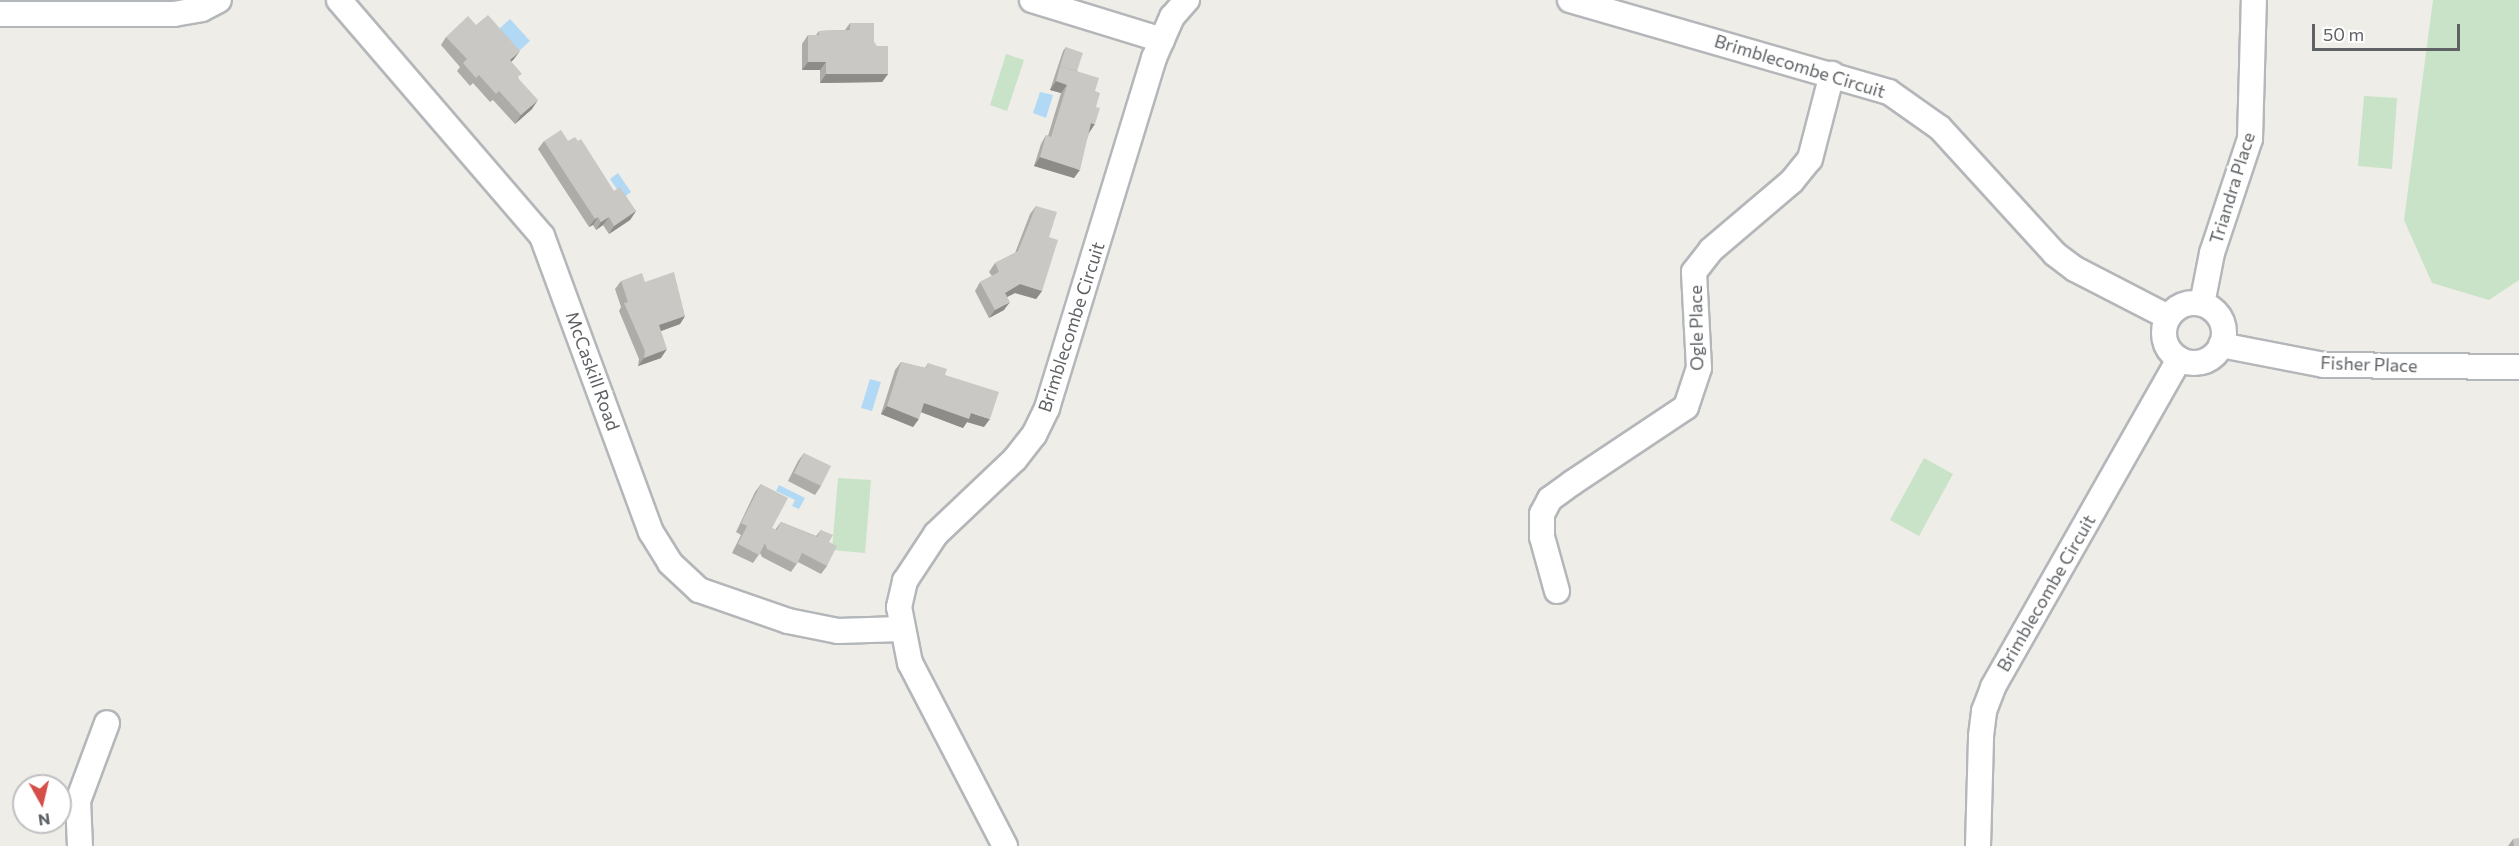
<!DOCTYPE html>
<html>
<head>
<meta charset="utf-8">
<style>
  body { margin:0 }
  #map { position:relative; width:2519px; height:846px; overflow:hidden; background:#efede7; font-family:Commissioner,sans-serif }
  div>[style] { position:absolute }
  .green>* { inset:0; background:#c8e3c7 }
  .water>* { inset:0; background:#b1d9f5 }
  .roads { filter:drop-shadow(2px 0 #b4b7ba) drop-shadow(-2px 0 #b4b7ba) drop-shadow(0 2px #b4b7ba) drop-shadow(0 -2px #b4b7ba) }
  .minor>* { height:24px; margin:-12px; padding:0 12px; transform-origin:12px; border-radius:12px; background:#fff }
  .minor>.ring { margin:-12px; padding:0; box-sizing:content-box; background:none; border:24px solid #fff; border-radius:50% }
  .wall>* { inset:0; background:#aeaca9 }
  .shaded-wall>* { inset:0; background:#8d8c89 }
  .building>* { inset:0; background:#cac8c4 }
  span { translate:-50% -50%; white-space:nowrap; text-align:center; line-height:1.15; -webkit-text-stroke:5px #fff; paint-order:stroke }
  .street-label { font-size:18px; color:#5f6265 }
  .north { position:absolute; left:12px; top:774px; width:60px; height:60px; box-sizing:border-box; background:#fff; border:2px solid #bfc0c1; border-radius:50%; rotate:172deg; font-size:16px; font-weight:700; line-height:24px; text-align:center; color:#5f6265 }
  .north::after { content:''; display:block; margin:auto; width:21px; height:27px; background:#d44f48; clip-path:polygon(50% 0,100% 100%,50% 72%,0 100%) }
  .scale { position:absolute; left:2312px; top:24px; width:148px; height:27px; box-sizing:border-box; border:3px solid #5f6265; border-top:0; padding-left:8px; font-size:18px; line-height:21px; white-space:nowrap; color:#5f6265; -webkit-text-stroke:4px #fff; paint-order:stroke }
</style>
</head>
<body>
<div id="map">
  <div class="green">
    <i style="clip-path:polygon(2433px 0,2519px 0,2519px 280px,2489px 300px,2432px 283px,2404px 220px)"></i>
    <i style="clip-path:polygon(1006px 54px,1024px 60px,1007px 111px,990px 105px)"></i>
    <i style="clip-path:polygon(2364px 96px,2397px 98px,2392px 169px,2358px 166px)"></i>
    <i style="clip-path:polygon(1924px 458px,1953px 474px,1919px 536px,1890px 520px)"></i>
    <i style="clip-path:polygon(838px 478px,871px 480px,865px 553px,832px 550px)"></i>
  </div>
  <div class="water">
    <i style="clip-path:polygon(510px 19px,530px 41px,519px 51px,499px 29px)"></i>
    <i style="clip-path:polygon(1040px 92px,1053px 95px,1046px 118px,1033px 113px)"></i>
    <i style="clip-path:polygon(618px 173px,631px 192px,623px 198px,610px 179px)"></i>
    <i style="clip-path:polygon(870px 379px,881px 382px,872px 411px,861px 408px)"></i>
    <i style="clip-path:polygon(779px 485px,805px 498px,799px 509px,792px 506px,795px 500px,776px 491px)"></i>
  </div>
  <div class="roads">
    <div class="minor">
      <i style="left:339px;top:0;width:311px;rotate:49.3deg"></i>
      <i style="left:542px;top:236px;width:315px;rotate:69.8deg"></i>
      <i style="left:651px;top:532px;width:36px;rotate:58deg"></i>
      <i style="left:670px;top:563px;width:40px;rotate:43deg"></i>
      <i style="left:699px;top:590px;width:94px;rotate:19.2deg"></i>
      <i style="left:788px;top:621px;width:51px;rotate:11.3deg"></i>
      <i style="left:838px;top:631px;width:63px;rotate:-1.8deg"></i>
      <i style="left:1032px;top:0;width:136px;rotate:17.1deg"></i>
      <i style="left:1570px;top:0;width:332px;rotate:16.1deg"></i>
      <i style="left:1889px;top:92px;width:62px;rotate:35.2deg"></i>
      <i style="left:1940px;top:128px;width:171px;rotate:47.6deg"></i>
      <i style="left:2055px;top:254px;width:25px;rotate:37deg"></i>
      <i style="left:2075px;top:269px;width:105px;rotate:27.3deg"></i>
      <i style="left:0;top:14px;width:174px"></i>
      <i style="left:174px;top:14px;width:28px;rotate:-10deg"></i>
      <i style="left:202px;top:9px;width:19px;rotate:-28deg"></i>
      <i class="ring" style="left:2164px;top:303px;width:36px;height:36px"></i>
      <i style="left:2202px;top:304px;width:52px;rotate:-78.9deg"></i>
      <i style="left:2212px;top:253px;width:120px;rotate:-71.6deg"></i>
      <i style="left:2250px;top:139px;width:139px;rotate:-88.4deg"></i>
      <i style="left:2221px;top:345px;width:105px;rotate:11deg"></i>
      <i style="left:2324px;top:365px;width:195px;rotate:0.6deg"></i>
      <i style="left:1557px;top:591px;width:56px;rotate:-105.5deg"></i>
      <i style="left:1542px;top:537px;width:23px;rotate:-90deg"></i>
      <i style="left:1542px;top:514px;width:17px;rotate:-62deg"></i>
      <i style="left:1550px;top:499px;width:27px;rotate:-36deg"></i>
      <i style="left:1572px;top:483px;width:137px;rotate:-33.7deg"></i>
      <i style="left:1686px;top:407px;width:41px;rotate:-71.6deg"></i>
      <i style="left:1699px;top:368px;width:96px;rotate:-93deg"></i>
      <i style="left:1694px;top:272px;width:28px;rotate:-52deg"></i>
      <i style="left:1711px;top:250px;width:106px;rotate:-40.4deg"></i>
      <i style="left:1792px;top:181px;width:28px;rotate:-51deg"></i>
      <i style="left:1810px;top:159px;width:88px;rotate:-75.5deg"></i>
      <i style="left:80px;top:846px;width:45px;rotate:-92.5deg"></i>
      <i style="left:78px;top:801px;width:83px;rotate:-69.6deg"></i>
      <i style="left:1005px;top:846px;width:206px;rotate:-117.4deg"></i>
      <i style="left:910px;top:663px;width:57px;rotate:-101.1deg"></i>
      <i style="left:899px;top:607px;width:27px;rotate:-77deg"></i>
      <i style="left:905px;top:581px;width:56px;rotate:-56.6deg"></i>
      <i style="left:936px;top:534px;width:109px;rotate:-43.5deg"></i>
      <i style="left:1015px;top:459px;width:31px;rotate:-52deg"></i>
      <i style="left:1034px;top:435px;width:30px;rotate:-64deg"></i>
      <i style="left:1047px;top:408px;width:366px;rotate:-73deg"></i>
      <i style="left:1154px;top:58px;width:45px;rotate:-66.3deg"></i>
      <i style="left:1172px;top:17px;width:23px;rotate:-49deg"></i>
      <i style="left:1978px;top:846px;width:110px;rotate:-88.4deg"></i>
      <i style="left:1981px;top:736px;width:25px;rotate:-83deg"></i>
      <i style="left:1984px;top:711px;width:26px;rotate:-69deg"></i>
      <i style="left:1993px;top:687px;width:377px;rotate:-60.4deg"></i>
    </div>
  </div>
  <div class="wall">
    <i style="clip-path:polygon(850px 23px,874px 42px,888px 74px,882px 82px,820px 83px,820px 70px,802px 70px,802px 44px,808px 35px,816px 35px,819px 31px,845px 30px)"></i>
    <i style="clip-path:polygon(476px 25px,514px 59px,511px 62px,532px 109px,515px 124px,493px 100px,490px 102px,473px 83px,470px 86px,457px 71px,460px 67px,441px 45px,446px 37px)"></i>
    <i style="clip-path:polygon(1066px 47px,1077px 71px,1095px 91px,1089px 133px,1074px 178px,1034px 166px,1041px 144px,1046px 135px,1048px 136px,1061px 93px,1050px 90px,1063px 51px)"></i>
    <i style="clip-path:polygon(544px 141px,568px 141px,614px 191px,636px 211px,630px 220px,609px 234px,603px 225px,596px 230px,593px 225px,589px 227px,538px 149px)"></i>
    <i style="clip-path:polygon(1036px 206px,1049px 237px,1042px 291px,1036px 299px,1015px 293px,1007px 297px,1004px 310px,989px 318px,975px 291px,980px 282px,992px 276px,989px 272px,995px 263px,1015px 253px,1030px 214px)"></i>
    <i style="clip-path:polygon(621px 281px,645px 282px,685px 316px,680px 324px,661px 331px,661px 358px,638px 366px,639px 359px,619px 311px,621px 307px,615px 289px)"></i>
    <i style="clip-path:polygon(901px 362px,925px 368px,928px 363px,945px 375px,984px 427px,967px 422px,963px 428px,921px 412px,913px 427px,881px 414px,895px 370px)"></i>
    <i style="clip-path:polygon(804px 453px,821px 486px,815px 495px,788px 481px,798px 461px)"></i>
    <i style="clip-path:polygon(761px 484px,772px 528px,775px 530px,781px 522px,816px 536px,821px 530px,829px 542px,827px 566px,821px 574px,798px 562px,791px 572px,762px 557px,760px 553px,753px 563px,732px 553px,741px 535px,736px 532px,755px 492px)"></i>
    <i style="clip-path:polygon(2513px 839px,2519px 846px,2508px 846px)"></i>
  </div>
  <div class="shaded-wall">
    <i style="clip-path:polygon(520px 51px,514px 59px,504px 68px,510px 60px)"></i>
    <i style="clip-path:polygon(808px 62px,826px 62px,820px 70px,802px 70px)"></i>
    <i style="clip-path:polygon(826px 74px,888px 74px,882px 82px,820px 83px)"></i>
    <i style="clip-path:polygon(1056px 81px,1067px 85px,1061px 93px,1050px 90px)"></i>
    <i style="clip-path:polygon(538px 100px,532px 109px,515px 124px,521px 115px)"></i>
    <i style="clip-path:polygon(1091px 123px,1095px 124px,1089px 133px,1085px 131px)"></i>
    <i style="clip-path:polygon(1040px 157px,1080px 170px,1074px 178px,1034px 166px)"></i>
    <i style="clip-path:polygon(636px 211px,630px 220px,609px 234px,614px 226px)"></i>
    <i style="clip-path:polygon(598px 217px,593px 225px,589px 227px,595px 219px)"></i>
    <i style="clip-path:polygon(609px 217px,603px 225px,596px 230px,601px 222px)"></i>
    <i style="clip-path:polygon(1020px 284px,1042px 291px,1036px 299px,1015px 293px,999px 301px,1005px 293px)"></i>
    <i style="clip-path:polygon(1010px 302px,1004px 310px,989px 318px,995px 310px)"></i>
    <i style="clip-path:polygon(685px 316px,680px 324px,653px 334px,659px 325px)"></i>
    <i style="clip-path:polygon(667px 349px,661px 358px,638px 366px,644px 358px)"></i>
    <i style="clip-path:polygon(924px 403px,971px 413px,990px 419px,984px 427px,967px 422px,963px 428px,918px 411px)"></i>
    <i style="clip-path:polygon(887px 406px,919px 419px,913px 427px,881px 414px)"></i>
  </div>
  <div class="building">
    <i style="clip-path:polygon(488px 15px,520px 51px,510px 60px,522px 74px,517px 77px,538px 100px,521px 115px,499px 91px,496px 94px,479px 75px,476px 78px,463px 63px,467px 59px,446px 37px,468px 16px,476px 25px)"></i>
    <i style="clip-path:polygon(850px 23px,874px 23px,874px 42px,877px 46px,888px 46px,888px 74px,826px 74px,826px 62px,808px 62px,808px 35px,819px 35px,819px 31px,850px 30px)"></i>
    <i style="clip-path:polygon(1066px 47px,1083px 53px,1077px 71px,1060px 66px)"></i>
    <i style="clip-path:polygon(1060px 66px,1099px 78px,1095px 91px,1100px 93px,1096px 107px,1100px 108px,1095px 124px,1091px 123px,1080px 170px,1040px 157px,1046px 135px,1051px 137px,1067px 85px,1056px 81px)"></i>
    <i style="clip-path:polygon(561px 130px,568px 141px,575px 137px,578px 141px,581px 139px,614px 191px,620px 187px,636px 211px,614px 226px,609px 217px,601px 222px,598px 217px,595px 219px,544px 141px)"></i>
    <i style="clip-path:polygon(1036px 206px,1057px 212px,1049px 237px,1058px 240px,1042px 291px,1020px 284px,1005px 293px,1010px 302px,995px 310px,980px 282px,999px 272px,995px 263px,1018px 251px)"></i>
    <i style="clip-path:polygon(674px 272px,685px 316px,659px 325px,667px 349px,644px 358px,645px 351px,624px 303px,628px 302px,621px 281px,642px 273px,645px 282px)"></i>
    <i style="clip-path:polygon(901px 362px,926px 368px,928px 363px,947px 369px,945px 375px,999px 392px,990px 419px,971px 413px,969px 419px,924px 403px,919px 419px,887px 406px)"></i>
    <i style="clip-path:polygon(804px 453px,831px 466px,821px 486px,794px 473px)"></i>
    <i style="clip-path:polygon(761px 484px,788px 498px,772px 528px,777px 530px,781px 522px,817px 537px,821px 530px,833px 535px,829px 542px,837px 546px,827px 566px,802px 553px,797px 564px,767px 549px,765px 543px,759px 555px,738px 544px,747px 526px,741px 523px)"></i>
    <i style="clip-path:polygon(2519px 838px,2519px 846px,2514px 846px,2513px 839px)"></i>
  </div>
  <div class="street-label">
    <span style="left:1800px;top:66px;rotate:17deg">Brimblecombe Circuit</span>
    <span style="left:2232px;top:188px;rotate:-73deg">Triandra Place</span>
    <span style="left:1071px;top:327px;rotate:-72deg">Brimblecombe Circuit</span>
    <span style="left:1696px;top:328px;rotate:-91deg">Ogle Place</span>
    <span style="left:2369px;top:364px;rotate:2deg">Fisher Place</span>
    <span style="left:593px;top:371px;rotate:70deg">McCaskill Road</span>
    <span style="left:2046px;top:593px;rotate:-60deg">Brimblecombe Circuit</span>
  </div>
  <div class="north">N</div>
  <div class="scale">50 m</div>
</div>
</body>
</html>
